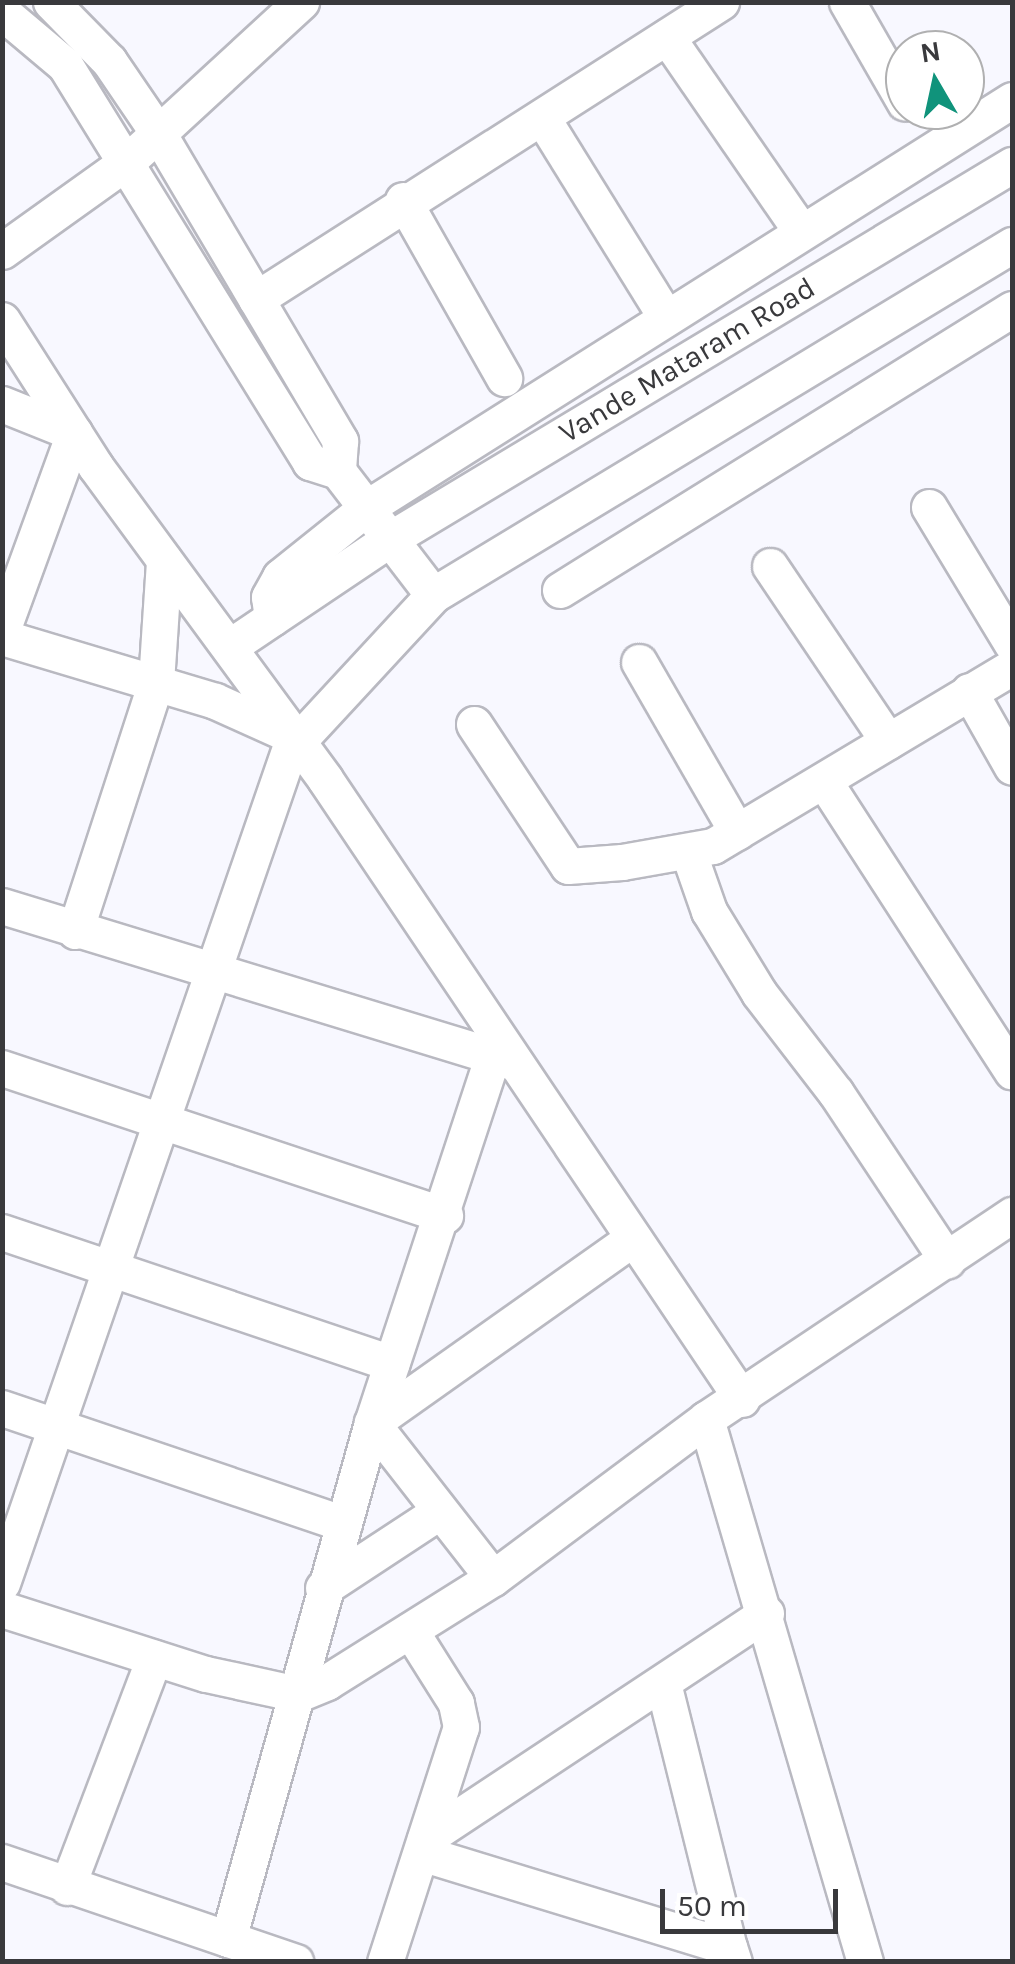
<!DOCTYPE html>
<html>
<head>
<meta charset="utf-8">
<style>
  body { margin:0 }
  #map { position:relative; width:1015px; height:1964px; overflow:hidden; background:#f8f8ff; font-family:Karla,sans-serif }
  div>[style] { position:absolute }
  .roads { filter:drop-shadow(2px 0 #b9b9c1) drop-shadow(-2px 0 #b9b9c1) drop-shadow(0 2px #b9b9c1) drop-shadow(0 -2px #b9b9c1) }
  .minor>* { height:35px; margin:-17.5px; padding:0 17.5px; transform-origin:17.5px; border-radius:17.5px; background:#fff }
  span { translate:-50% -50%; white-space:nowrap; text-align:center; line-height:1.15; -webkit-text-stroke:10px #fff; paint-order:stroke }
  .street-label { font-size:30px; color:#39393c }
  .frame { position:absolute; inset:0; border:5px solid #39393c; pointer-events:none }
  .north { position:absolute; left:885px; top:30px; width:100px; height:100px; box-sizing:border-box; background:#fff; border:2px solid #b0b0b1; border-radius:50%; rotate:351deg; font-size:28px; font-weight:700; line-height:40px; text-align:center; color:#39393c }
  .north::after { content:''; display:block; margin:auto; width:35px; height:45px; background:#10937b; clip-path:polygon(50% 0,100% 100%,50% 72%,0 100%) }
  .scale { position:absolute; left:660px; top:1889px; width:178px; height:45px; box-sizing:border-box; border:5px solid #39393c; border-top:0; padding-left:12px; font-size:30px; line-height:35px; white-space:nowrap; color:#39393c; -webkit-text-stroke:8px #fff; paint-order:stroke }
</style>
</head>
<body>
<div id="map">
  <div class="roads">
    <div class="minor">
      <i style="left:51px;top:2px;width:83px;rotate:45.5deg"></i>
      <i style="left:109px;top:61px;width:87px;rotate:55.8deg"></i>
      <i style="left:158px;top:133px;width:358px;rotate:59.4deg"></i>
      <i style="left:340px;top:441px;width:30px;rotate:94deg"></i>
      <i style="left:847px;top:2px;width:116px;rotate:60.1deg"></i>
      <i style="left:2px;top:12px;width:82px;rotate:40.1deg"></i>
      <i style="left:65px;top:65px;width:467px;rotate:58.3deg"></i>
      <i style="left:310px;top:462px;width:29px;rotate:18deg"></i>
      <i style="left:338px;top:471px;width:156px;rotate:52.5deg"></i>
      <i style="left:667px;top:37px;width:234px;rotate:55.4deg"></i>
      <i style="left:543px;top:119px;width:232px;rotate:58.2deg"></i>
      <i style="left:403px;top:200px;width:205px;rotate:60.4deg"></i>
      <i style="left:2px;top:251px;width:156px;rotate:-35.6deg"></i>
      <i style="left:129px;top:160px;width:234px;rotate:-42.6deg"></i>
      <i style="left:256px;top:299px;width:552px;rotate:-32.57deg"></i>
      <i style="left:2px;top:320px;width:174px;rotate:57.4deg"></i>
      <i style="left:96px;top:467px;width:387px;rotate:53.7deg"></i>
      <i style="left:325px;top:779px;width:747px;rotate:56.08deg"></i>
      <i style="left:2px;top:404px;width:78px;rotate:21.9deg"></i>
      <i style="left:74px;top:433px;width:211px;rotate:110deg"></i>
      <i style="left:929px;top:507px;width:160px;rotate:58.8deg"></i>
      <i style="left:770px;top:566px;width:211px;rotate:56deg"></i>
      <i style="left:560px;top:590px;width:532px;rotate:-31.87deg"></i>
      <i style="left:272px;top:618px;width:21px;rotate:-98deg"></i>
      <i style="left:269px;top:597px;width:23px;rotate:-61deg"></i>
      <i style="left:280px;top:577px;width:110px;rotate:-38.7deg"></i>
      <i style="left:366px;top:508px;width:764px;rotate:-32.28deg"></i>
      <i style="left:2px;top:637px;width:222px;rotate:16.7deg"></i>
      <i style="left:215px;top:701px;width:85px;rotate:24.2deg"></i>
      <i style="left:229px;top:647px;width:194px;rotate:-33.9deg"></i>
      <i style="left:390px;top:539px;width:726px;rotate:-31.02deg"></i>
      <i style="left:639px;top:662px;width:196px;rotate:60deg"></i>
      <i style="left:969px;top:691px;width:87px;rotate:60.5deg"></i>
      <i style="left:474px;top:724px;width:170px;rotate:56.5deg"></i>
      <i style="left:568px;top:866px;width:54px;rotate:-4.2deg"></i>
      <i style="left:622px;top:862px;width:92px;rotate:-10deg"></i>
      <i style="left:713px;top:846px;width:348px;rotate:-30.9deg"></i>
      <i style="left:298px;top:741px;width:199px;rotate:-47.2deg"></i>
      <i style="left:433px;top:595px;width:677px;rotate:-31.15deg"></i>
      <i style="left:824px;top:781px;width:346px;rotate:57.1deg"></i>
      <i style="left:688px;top:851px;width:64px;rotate:70.7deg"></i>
      <i style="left:709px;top:911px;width:96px;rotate:58.6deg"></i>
      <i style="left:759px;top:993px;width:126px;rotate:52.4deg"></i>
      <i style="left:836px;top:1093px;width:201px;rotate:56.4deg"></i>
      <i style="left:2px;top:906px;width:534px;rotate:16.98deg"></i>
      <i style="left:75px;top:931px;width:262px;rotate:-72deg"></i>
      <i style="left:156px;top:682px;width:122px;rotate:-86.2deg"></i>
      <i style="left:2px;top:1068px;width:467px;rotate:18.4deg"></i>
      <i style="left:2px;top:1232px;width:411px;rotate:18.6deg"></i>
      <i style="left:2px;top:1408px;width:361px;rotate:18.7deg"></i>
      <i style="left:706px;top:1419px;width:566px;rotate:73.68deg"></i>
      <i style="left:493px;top:1578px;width:197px;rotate:-128deg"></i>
      <i style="left:372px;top:1423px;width:320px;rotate:-35.3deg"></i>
      <i style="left:2px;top:1583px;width:896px;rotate:-70.98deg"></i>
      <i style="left:323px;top:1588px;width:140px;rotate:-33.3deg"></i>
      <i style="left:2px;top:1609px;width:214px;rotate:17.7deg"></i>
      <i style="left:206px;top:1674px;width:94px;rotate:12.3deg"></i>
      <i style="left:298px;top:1694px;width:31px;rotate:-22deg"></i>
      <i style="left:327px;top:1682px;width:196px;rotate:-32.1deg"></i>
      <i style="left:493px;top:1578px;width:266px;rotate:-36.7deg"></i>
      <i style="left:706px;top:1419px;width:368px;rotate:-33.7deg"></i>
      <i style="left:663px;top:1683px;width:272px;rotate:76deg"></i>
      <i style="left:425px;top:1839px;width:409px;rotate:-33.5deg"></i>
      <i style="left:421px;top:1853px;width:322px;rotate:17deg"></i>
      <i style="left:729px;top:1947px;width:16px;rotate:72deg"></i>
      <i style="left:2px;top:1862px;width:310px;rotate:18.8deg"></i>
      <i style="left:67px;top:1887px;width:245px;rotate:-69.2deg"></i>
      <i style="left:228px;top:1939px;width:536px;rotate:-74.41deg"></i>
      <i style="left:372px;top:1423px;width:386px;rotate:-71.8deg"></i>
      <i style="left:385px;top:1962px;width:247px;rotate:-72.1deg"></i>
      <i style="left:461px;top:1727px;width:25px;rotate:-102deg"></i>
      <i style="left:456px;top:1703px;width:86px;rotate:-122.2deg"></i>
    </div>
  </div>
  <div class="street-label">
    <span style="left:687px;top:360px;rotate:-31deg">Vande Mataram Road</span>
  </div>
  <div class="frame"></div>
  <div class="north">N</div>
  <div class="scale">50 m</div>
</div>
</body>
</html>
